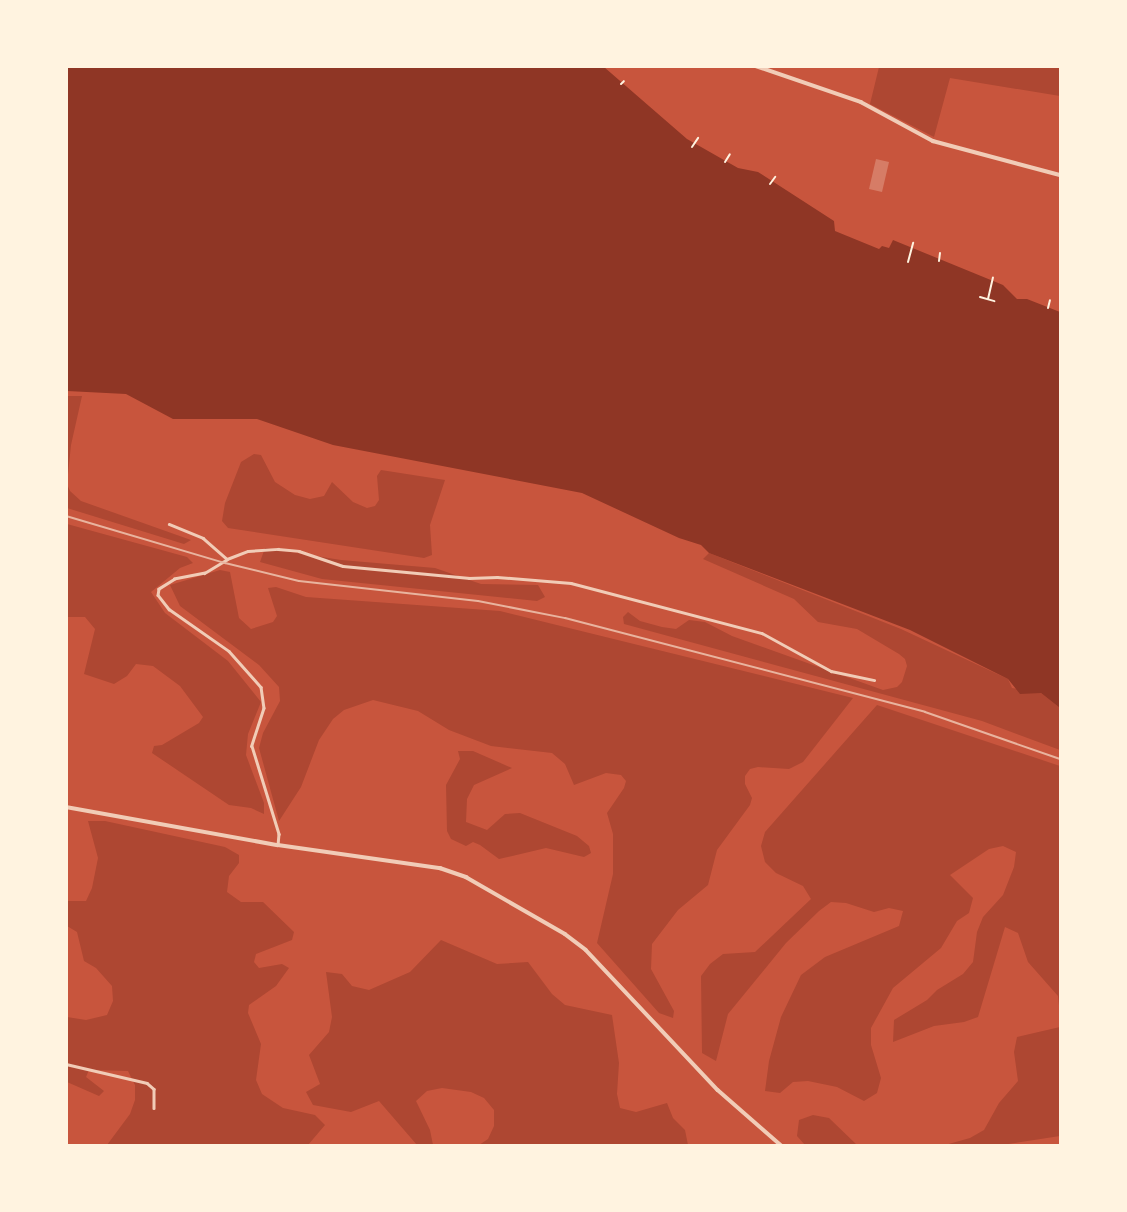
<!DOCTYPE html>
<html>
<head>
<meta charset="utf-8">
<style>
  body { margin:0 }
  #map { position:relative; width:1127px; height:1212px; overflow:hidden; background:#c8553d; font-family:Barlow,sans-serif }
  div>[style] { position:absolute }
  .green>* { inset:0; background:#ae4732 }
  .water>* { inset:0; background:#8f3625 }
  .building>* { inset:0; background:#d67c66 }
  .path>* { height:2px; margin:-1px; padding:0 1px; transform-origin:1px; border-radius:1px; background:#fff3e0 }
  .minor>* { height:2.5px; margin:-1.25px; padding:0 1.25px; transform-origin:1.25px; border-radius:1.25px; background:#f1ccb7 }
  .tertiary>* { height:3.5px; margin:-1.75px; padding:0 1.75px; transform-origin:1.75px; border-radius:1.75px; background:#f1ccb7 }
  .rail>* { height:2px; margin:-1px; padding:0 1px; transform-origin:1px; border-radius:1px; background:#e9b49f }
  span { translate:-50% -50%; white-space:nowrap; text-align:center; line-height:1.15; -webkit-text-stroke:7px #fff3e0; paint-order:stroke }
  .frame { position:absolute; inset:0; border:68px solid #fff3e0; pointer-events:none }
</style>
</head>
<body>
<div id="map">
  <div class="green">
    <i style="clip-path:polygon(879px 67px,1060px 67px,1060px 96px,950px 78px,934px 137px,870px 104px)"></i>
    <i style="clip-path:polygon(67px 396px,82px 396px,71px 445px,67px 484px,70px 491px,81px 501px,191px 540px,184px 544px,67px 508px)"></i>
    <i style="clip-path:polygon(254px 454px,261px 455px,275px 482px,295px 495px,310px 499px,324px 496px,332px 482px,353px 502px,367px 508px,375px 506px,379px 500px,377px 476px,381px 470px,445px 480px,430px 525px,432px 555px,424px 558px,228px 528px,222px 521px,225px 503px,241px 462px)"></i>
    <i style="clip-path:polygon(67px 524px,187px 557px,193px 563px,180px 568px,151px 592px,165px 613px,228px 661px,261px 702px,248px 734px,246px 755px,264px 803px,264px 814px,251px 808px,229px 805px,152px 753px,154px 746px,162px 745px,199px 723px,203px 717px,180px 686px,153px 666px,136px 664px,127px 676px,114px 684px,84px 674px,95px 629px,85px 617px,67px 617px)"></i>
    <i style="clip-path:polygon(265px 548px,341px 560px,435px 568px,481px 584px,538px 585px,545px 597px,537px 601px,322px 579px,260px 562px)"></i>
    <i style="clip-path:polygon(709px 553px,901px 629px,1008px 679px,1012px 688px,1041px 693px,1060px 708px,1060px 750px,982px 721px,624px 624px,623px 617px,628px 612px,640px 621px,662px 627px,676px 629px,689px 620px,705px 622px,732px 636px,883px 690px,897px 687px,902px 682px,907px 666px,905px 659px,899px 654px,857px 629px,818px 622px,794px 599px,703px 559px)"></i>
    <i style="clip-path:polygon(220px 570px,230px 572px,239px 618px,251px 629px,273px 622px,277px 616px,268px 588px,276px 587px,306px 597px,500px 611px,853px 698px,803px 762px,789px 769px,758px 767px,750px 769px,745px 776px,745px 784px,752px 798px,750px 805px,717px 850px,708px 885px,678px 910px,652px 944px,651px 969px,674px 1011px,673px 1018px,659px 1013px,597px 943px,613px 874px,613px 834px,607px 813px,624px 788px,626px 781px,621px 775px,606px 773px,574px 785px,565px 764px,552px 753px,491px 746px,449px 730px,418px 711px,373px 700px,344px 710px,333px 719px,319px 740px,301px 787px,279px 821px,259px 748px,263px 733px,280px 701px,279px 687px,259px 665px,180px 606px,170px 585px)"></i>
    <i style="clip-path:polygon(877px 705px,1060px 766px,1060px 1015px,1058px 996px,1028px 962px,1018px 933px,1005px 927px,978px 1017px,964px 1022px,934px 1026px,893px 1042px,894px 1020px,927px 1000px,937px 990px,963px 974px,973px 962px,977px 932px,983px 917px,1003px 895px,1014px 867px,1016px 852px,1003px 846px,989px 849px,950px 875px,973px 898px,969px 913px,957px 921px,941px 948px,893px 988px,871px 1028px,871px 1045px,881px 1078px,877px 1093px,864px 1101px,837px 1087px,808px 1081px,793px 1082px,780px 1093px,765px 1091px,769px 1061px,781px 1017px,801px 975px,825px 957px,899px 926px,903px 911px,889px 908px,874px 912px,846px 903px,831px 902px,819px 911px,786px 943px,728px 1014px,716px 1061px,702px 1053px,701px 976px,710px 964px,723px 954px,755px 952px,811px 899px,803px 886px,776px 873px,765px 862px,761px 846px,765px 832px)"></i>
    <i style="clip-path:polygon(458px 751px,473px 751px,512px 768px,474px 785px,467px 799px,466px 822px,487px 830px,505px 814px,520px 813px,577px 836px,589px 846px,591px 853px,584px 857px,546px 848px,499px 859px,480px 845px,473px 842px,466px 846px,451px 839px,447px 831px,446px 785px,460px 759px)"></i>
    <i style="clip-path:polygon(88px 821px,105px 821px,225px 847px,239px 855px,239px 863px,229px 876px,227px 892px,241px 902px,263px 902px,294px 932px,292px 940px,256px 954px,254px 962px,259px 968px,282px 964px,289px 968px,276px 986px,249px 1005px,248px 1013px,261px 1044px,256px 1080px,262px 1094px,283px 1108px,315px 1115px,325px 1125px,308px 1145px,107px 1145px,130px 1114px,135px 1100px,135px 1085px,128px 1071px,89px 1070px,86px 1077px,104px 1091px,99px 1096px,67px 1082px,67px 1017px,86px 1020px,107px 1015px,113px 1001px,112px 986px,96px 968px,84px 961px,77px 932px,67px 926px,67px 901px,86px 901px,92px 888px,98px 858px)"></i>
    <i style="clip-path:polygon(441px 940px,497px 964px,528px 962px,552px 994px,565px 1005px,612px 1015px,619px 1063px,617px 1094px,620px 1108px,636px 1112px,667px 1103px,673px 1118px,685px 1130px,688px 1145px,479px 1145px,488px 1139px,494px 1126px,494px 1110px,484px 1098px,471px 1092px,442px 1088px,427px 1091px,416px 1101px,430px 1130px,433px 1145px,417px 1145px,379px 1101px,351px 1112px,313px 1105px,306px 1092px,320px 1084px,309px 1055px,329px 1032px,332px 1017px,326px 972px,342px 974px,352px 986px,369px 990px,410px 972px)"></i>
    <i style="clip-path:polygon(1060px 1027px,1060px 1136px,1002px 1145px,945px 1145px,970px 1138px,984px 1130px,999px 1103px,1018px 1081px,1014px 1052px,1017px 1037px)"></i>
    <i style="clip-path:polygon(813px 1115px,829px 1118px,857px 1145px,805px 1145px,797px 1136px,799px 1120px)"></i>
  </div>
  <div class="water">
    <i style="clip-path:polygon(66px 67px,604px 67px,687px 139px,738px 168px,758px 172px,834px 221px,835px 231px,879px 249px,882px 246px,889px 248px,893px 240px,1003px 285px,1017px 299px,1027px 299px,1060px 312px,1060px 708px,1041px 693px,1020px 694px,1008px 679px,910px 630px,709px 553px,701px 545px,679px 538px,582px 493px,333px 445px,257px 419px,173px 419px,126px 394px,67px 391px)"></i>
  </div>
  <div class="building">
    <i style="clip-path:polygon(876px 159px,889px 162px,882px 192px,869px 189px)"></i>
  </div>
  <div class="path">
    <i style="left:621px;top:84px;width:4px;rotate:-45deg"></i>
    <i style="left:692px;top:147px;width:11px;rotate:-56deg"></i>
    <i style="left:725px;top:162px;width:9px;rotate:-58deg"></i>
    <i style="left:770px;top:184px;width:9px;rotate:-54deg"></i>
    <i style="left:939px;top:261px;width:8px;rotate:-83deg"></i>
    <i style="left:908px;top:262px;width:20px;rotate:-75deg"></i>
    <i style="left:980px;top:297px;width:15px;rotate:16deg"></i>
    <i style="left:988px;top:299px;width:22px;rotate:-77deg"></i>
    <i style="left:1048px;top:308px;width:8px;rotate:-76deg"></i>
  </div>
  <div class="minor">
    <i style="left:169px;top:524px;width:37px;rotate:22deg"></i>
    <i style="left:203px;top:538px;width:32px;rotate:41deg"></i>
    <i style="left:227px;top:559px;width:22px;rotate:-21deg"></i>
    <i style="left:248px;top:551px;width:30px;rotate:-4deg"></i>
    <i style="left:278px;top:549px;width:21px;rotate:5deg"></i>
    <i style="left:299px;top:551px;width:46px;rotate:18.8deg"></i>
    <i style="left:343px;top:566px;width:127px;rotate:5.4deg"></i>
    <i style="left:469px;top:578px;width:28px;rotate:-2deg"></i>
    <i style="left:497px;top:577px;width:74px;rotate:4.6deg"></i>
    <i style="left:571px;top:583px;width:197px;rotate:14.7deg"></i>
    <i style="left:762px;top:633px;width:79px;rotate:28.8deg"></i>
    <i style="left:831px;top:671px;width:44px;rotate:11.8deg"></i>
    <i style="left:227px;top:560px;width:26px;rotate:149deg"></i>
    <i style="left:205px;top:573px;width:31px;rotate:169deg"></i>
    <i style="left:175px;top:579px;width:19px;rotate:148deg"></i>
    <i style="left:159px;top:589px;width:6px;rotate:99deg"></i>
    <i style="left:158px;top:595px;width:18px;rotate:52deg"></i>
    <i style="left:169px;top:609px;width:73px;rotate:35deg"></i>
    <i style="left:229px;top:651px;width:48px;rotate:48.4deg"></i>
    <i style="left:261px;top:687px;width:21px;rotate:82deg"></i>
    <i style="left:264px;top:708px;width:40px;rotate:108deg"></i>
    <i style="left:252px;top:746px;width:92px;rotate:72.9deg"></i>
    <i style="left:279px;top:834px;width:11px;rotate:95deg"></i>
    <i style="left:66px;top:1064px;width:83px;rotate:13.2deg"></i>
    <i style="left:147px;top:1083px;width:9px;rotate:41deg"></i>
    <i style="left:154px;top:1089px;width:19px;rotate:90deg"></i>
  </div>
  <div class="tertiary">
    <i style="left:756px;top:66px;width:111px;rotate:18.9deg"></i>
    <i style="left:861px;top:102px;width:82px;rotate:28.4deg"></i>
    <i style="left:933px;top:141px;width:131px;rotate:15deg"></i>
    <i style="left:66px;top:807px;width:215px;rotate:10.2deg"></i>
    <i style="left:278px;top:845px;width:164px;rotate:8.1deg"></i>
    <i style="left:440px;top:868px;width:28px;rotate:19deg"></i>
    <i style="left:466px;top:877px;width:114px;rotate:29.9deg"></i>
    <i style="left:565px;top:934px;width:26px;rotate:37deg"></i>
    <i style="left:586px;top:950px;width:192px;rotate:46.7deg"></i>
    <i style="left:718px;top:1090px;width:85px;rotate:41.2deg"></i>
  </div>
  <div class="rail">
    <i style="left:66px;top:516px;width:166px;rotate:16.5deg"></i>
    <i style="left:225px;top:563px;width:76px;rotate:13.7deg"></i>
    <i style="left:299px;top:581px;width:180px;rotate:6.4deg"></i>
    <i style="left:478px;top:601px;width:89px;rotate:11.1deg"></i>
    <i style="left:565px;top:618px;width:372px;rotate:14.6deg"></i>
    <i style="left:925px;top:712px;width:143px;rotate:19.2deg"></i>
  </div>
  <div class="frame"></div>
</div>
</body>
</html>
